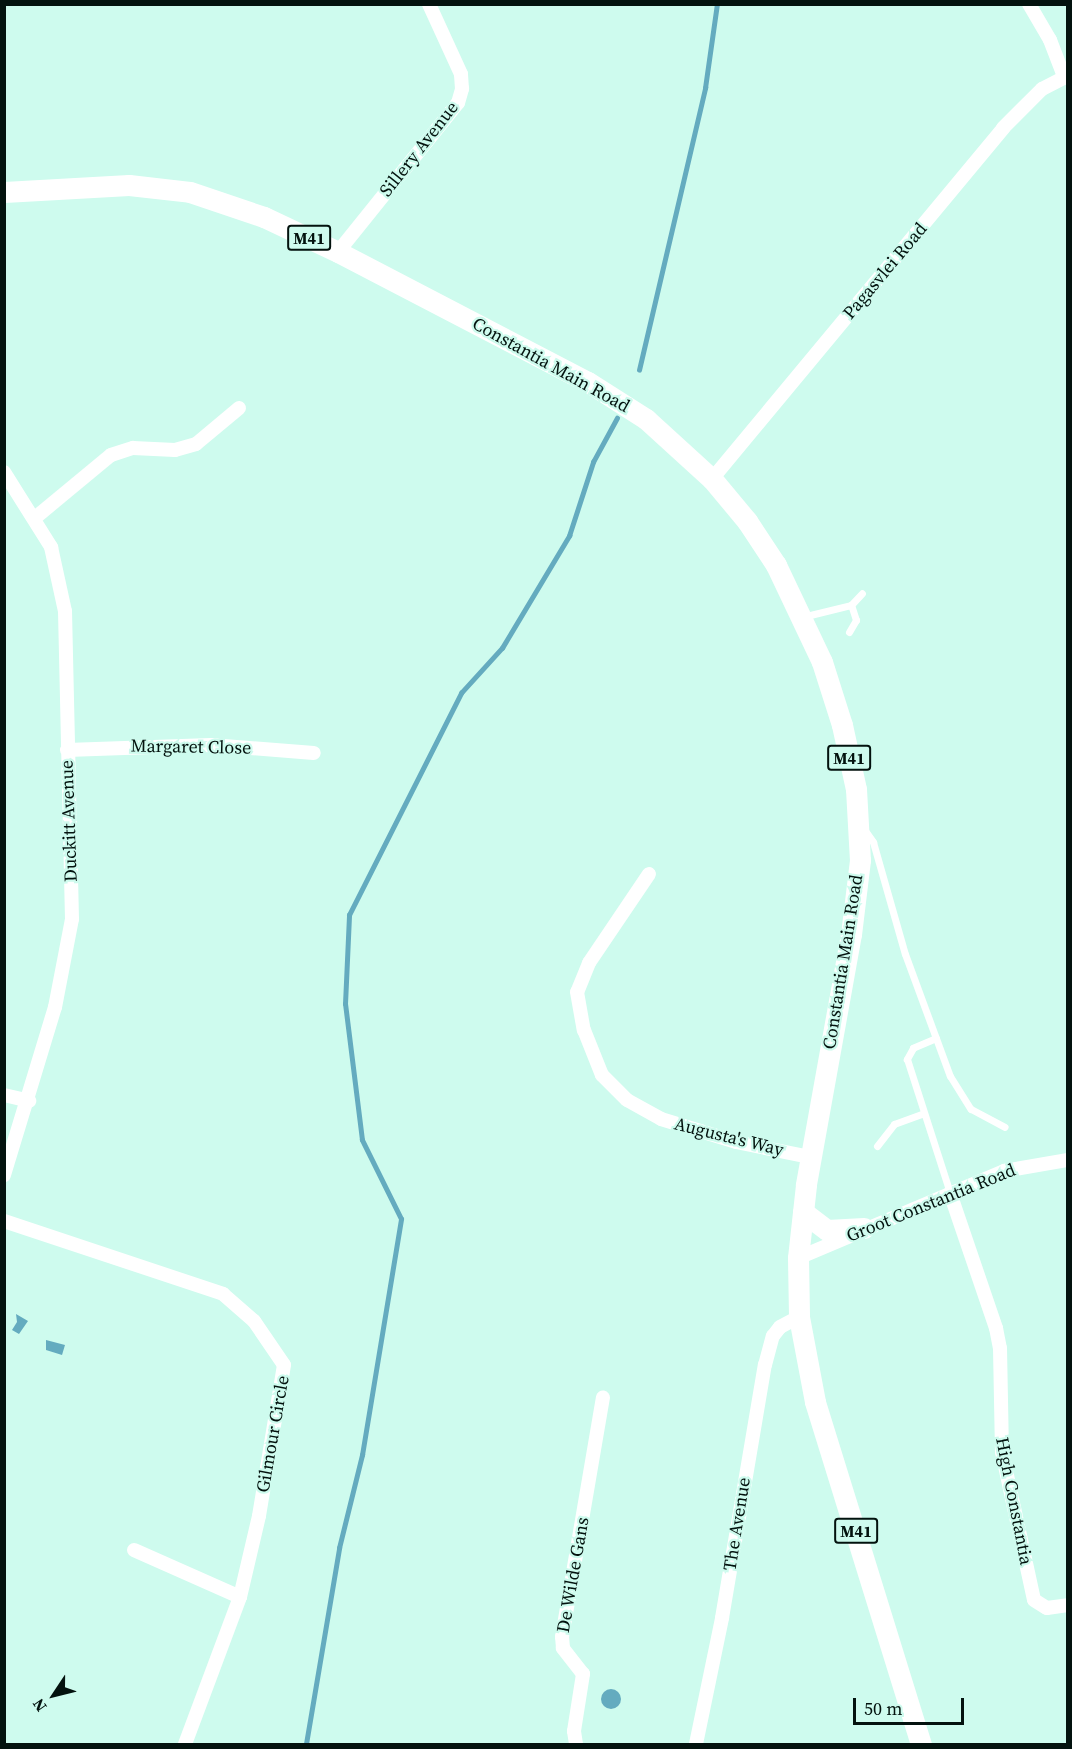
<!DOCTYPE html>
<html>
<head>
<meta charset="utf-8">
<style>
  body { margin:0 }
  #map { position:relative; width:1072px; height:1749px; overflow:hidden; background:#cefbee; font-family:"Source Serif 4",serif }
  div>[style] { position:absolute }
  .water>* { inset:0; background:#64abbf }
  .round { border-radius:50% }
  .stream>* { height:4.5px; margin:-2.25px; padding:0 2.25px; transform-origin:2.25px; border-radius:2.25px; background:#64abbf }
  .lane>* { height:7px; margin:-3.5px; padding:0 3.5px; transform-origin:3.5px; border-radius:3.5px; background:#fff }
  .street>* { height:14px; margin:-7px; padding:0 7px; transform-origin:7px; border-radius:7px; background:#fff }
  .primary>* { height:21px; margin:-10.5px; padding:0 10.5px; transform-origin:10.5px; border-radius:10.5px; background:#fff }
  span { translate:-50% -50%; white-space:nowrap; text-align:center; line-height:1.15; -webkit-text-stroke:4.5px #cefbee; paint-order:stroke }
  .shield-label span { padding:2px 4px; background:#cefbee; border:2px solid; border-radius:4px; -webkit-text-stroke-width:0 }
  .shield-label { font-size:16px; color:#03120e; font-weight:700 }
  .street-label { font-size:18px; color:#03120e }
  .frame { position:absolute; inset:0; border:6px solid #03120e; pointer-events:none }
  .north { position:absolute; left:24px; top:1665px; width:60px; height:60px; -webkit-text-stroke:4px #cefbee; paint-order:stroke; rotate:235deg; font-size:16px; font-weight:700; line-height:24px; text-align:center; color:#03120e }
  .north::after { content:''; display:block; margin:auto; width:21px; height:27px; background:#03120e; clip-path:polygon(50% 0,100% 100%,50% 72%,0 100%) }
  .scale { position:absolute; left:853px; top:1698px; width:111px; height:27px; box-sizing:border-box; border:3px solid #03120e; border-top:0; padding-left:8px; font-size:18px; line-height:21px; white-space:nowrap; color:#03120e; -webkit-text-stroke:4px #cefbee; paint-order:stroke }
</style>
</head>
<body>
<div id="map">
  <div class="water">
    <i style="clip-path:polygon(16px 1314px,28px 1321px,19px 1334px,12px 1330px,17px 1322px)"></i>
    <i style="clip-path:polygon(46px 1340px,65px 1345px,62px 1355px,46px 1350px)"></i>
    <i class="round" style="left:601px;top:1689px;width:20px;height:20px"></i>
  </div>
  <div class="stream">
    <i style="left:639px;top:370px;width:290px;rotate:-76.8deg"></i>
    <i style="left:705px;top:88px;width:85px;rotate:-81.9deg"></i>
    <i style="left:306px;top:1744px;width:199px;rotate:-80.4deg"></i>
    <i style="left:339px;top:1548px;width:96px;rotate:-76.1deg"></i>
    <i style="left:362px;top:1455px;width:239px;rotate:-80.6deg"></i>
    <i style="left:401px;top:1219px;width:88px;rotate:-116.3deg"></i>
    <i style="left:362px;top:1140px;width:137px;rotate:-97.1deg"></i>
    <i style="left:345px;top:1004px;width:89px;rotate:-87.4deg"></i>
    <i style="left:349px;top:915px;width:249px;rotate:-63.2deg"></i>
    <i style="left:461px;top:693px;width:61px;rotate:-47.7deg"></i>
    <i style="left:502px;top:648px;width:131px;rotate:-59.1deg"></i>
    <i style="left:569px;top:536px;width:78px;rotate:-72deg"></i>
    <i style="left:593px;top:462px;width:50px;rotate:-61.4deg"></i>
  </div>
  <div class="lane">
    <i style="left:802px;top:617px;width:50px;rotate:-13.8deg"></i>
    <i style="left:851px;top:605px;width:16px;rotate:-47deg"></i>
    <i style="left:849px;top:632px;width:14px;rotate:-60deg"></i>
    <i style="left:856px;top:620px;width:16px;rotate:-108deg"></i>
    <i style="left:864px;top:829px;width:16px;rotate:55deg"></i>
    <i style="left:873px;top:842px;width:116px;rotate:74.1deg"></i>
    <i style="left:905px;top:954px;width:130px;rotate:69.8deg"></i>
    <i style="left:950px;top:1076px;width:39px;rotate:58deg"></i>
    <i style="left:971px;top:1109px;width:38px;rotate:28deg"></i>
    <i style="left:936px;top:1038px;width:25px;rotate:157deg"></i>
    <i style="left:913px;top:1048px;width:13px;rotate:119deg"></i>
    <i style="left:907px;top:1059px;width:141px;rotate:72.2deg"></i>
    <i style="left:877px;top:1146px;width:28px;rotate:-52deg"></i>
    <i style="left:894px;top:1124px;width:30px;rotate:-20deg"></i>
  </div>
  <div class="street">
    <i style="left:1029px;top:4px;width:42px;rotate:59.7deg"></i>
    <i style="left:1050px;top:40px;width:40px;rotate:69deg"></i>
    <i style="left:338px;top:252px;width:191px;rotate:-51.2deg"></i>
    <i style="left:458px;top:103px;width:15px;rotate:-74deg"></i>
    <i style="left:462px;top:89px;width:15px;rotate:-94deg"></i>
    <i style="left:461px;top:74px;width:77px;rotate:-114.6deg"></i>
    <i style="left:4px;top:472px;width:89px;rotate:57.9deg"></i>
    <i style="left:51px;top:547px;width:66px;rotate:77.7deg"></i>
    <i style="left:65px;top:611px;width:308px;rotate:88.7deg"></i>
    <i style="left:72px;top:919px;width:90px;rotate:100.9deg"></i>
    <i style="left:55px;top:1007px;width:176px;rotate:106.9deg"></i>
    <i style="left:712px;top:479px;width:456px;rotate:-50.3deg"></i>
    <i style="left:1003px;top:128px;width:55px;rotate:-45deg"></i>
    <i style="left:1042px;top:89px;width:29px;rotate:-27deg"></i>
    <i style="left:36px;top:517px;width:97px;rotate:-39.6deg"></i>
    <i style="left:111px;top:455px;width:23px;rotate:-18deg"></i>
    <i style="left:133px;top:448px;width:42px;rotate:2.7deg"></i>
    <i style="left:175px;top:450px;width:22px;rotate:-16deg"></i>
    <i style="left:196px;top:444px;width:56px;rotate:-39.9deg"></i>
    <i style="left:67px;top:750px;width:144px;rotate:-2deg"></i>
    <i style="left:211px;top:745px;width:103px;rotate:4.4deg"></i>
    <i style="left:649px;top:874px;width:107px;rotate:124deg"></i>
    <i style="left:589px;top:963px;width:31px;rotate:112deg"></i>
    <i style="left:577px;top:992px;width:39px;rotate:80deg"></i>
    <i style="left:584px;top:1030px;width:48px;rotate:68.2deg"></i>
    <i style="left:602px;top:1075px;width:35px;rotate:45deg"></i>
    <i style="left:627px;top:1100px;width:39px;rotate:29deg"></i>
    <i style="left:661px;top:1119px;width:78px;rotate:17deg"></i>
    <i style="left:736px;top:1142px;width:76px;rotate:11.5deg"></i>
    <i style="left:4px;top:1095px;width:26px;rotate:13deg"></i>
    <i style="left:950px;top:1193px;width:143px;rotate:71.2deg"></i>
    <i style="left:996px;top:1328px;width:20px;rotate:79deg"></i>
    <i style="left:1000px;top:1348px;width:104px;rotate:88.9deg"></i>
    <i style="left:1002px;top:1452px;width:151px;rotate:77.8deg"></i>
    <i style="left:1034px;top:1600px;width:15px;rotate:32deg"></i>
    <i style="left:1047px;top:1608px;width:21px;rotate:-8deg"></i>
    <i style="left:4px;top:1221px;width:231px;rotate:18.4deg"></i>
    <i style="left:223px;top:1294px;width:41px;rotate:41.1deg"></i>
    <i style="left:254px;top:1321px;width:53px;rotate:55.7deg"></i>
    <i style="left:284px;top:1365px;width:153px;rotate:99.4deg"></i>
    <i style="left:259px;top:1516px;width:83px;rotate:103.2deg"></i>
    <i style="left:240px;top:1597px;width:157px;rotate:110.5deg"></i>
    <i style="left:798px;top:1258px;width:224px;rotate:-22.9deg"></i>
    <i style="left:1004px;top:1171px;width:65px;rotate:-9.8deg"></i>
    <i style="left:134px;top:1550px;width:116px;rotate:23.9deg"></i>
    <i style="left:576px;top:1744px;width:13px;rotate:-99deg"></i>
    <i style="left:574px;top:1731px;width:58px;rotate:-81deg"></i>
    <i style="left:583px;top:1674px;width:33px;rotate:-128deg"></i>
    <i style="left:563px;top:1648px;width:11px;rotate:-95deg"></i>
    <i style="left:562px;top:1637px;width:243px;rotate:-80.3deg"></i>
    <i style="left:696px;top:1744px;width:129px;rotate:-78.3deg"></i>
    <i style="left:722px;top:1618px;width:257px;rotate:-80.4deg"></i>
    <i style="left:765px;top:1365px;width:30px;rotate:-75deg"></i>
    <i style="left:773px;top:1336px;width:11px;rotate:-52deg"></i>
    <i style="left:780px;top:1327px;width:21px;rotate:-28deg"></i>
  </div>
  <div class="primary">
    <i style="left:4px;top:192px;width:125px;rotate:-3.2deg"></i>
    <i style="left:129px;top:185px;width:61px;rotate:6.5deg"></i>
    <i style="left:190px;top:192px;width:78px;rotate:18.7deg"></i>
    <i style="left:264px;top:217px;width:82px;rotate:25.3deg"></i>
    <i style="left:338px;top:252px;width:282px;rotate:27.5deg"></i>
    <i style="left:588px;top:382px;width:69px;rotate:32.5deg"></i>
    <i style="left:646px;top:419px;width:89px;rotate:42.3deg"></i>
    <i style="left:712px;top:479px;width:55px;rotate:50.2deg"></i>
    <i style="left:747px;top:521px;width:53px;rotate:56.6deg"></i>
    <i style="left:776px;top:565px;width:107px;rotate:64.6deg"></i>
    <i style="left:822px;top:662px;width:66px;rotate:72.4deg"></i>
    <i style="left:842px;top:725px;width:66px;rotate:77.7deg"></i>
    <i style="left:856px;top:789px;width:71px;rotate:86.8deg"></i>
    <i style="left:860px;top:860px;width:75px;rotate:96.9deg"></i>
    <i style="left:851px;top:934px;width:255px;rotate:100.2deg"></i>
    <i style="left:806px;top:1185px;width:73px;rotate:96.3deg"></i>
    <i style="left:798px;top:1258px;width:59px;rotate:89deg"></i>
    <i style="left:799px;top:1317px;width:86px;rotate:79.3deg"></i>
    <i style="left:815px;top:1402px;width:358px;rotate:72.8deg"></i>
    <i style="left:803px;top:1212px;width:30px;rotate:37deg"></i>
    <i style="left:827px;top:1230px;width:37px;rotate:-3deg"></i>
  </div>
  <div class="shield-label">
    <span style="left:309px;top:238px">M41</span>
    <span style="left:849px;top:758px">M41</span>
    <span style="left:856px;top:1531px">M41</span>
  </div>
  <div class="street-label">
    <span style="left:419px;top:149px;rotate:-52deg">Sillery Avenue</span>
    <span style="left:885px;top:271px;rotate:-50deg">Pagasvlei Road</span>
    <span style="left:551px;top:365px;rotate:29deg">Constantia Main Road</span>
    <span style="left:191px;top:747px;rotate:1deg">Margaret Close</span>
    <span style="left:69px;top:821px;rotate:-92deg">Duckitt Avenue</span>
    <span style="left:843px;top:962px;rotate:-81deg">Constantia Main Road</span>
    <span style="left:729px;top:1137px;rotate:14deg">Augusta's Way</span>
    <span style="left:931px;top:1203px;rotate:-22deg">Groot Constantia Road</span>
    <span style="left:273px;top:1434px;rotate:-80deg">Gilmour Circle</span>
    <span style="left:1014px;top:1501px;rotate:79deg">High Constantia</span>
    <span style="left:737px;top:1524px;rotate:-81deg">The Avenue</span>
    <span style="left:573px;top:1575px;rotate:-80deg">De Wilde Gans</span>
  </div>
  <div class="frame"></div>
  <div class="north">N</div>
  <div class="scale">50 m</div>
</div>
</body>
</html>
